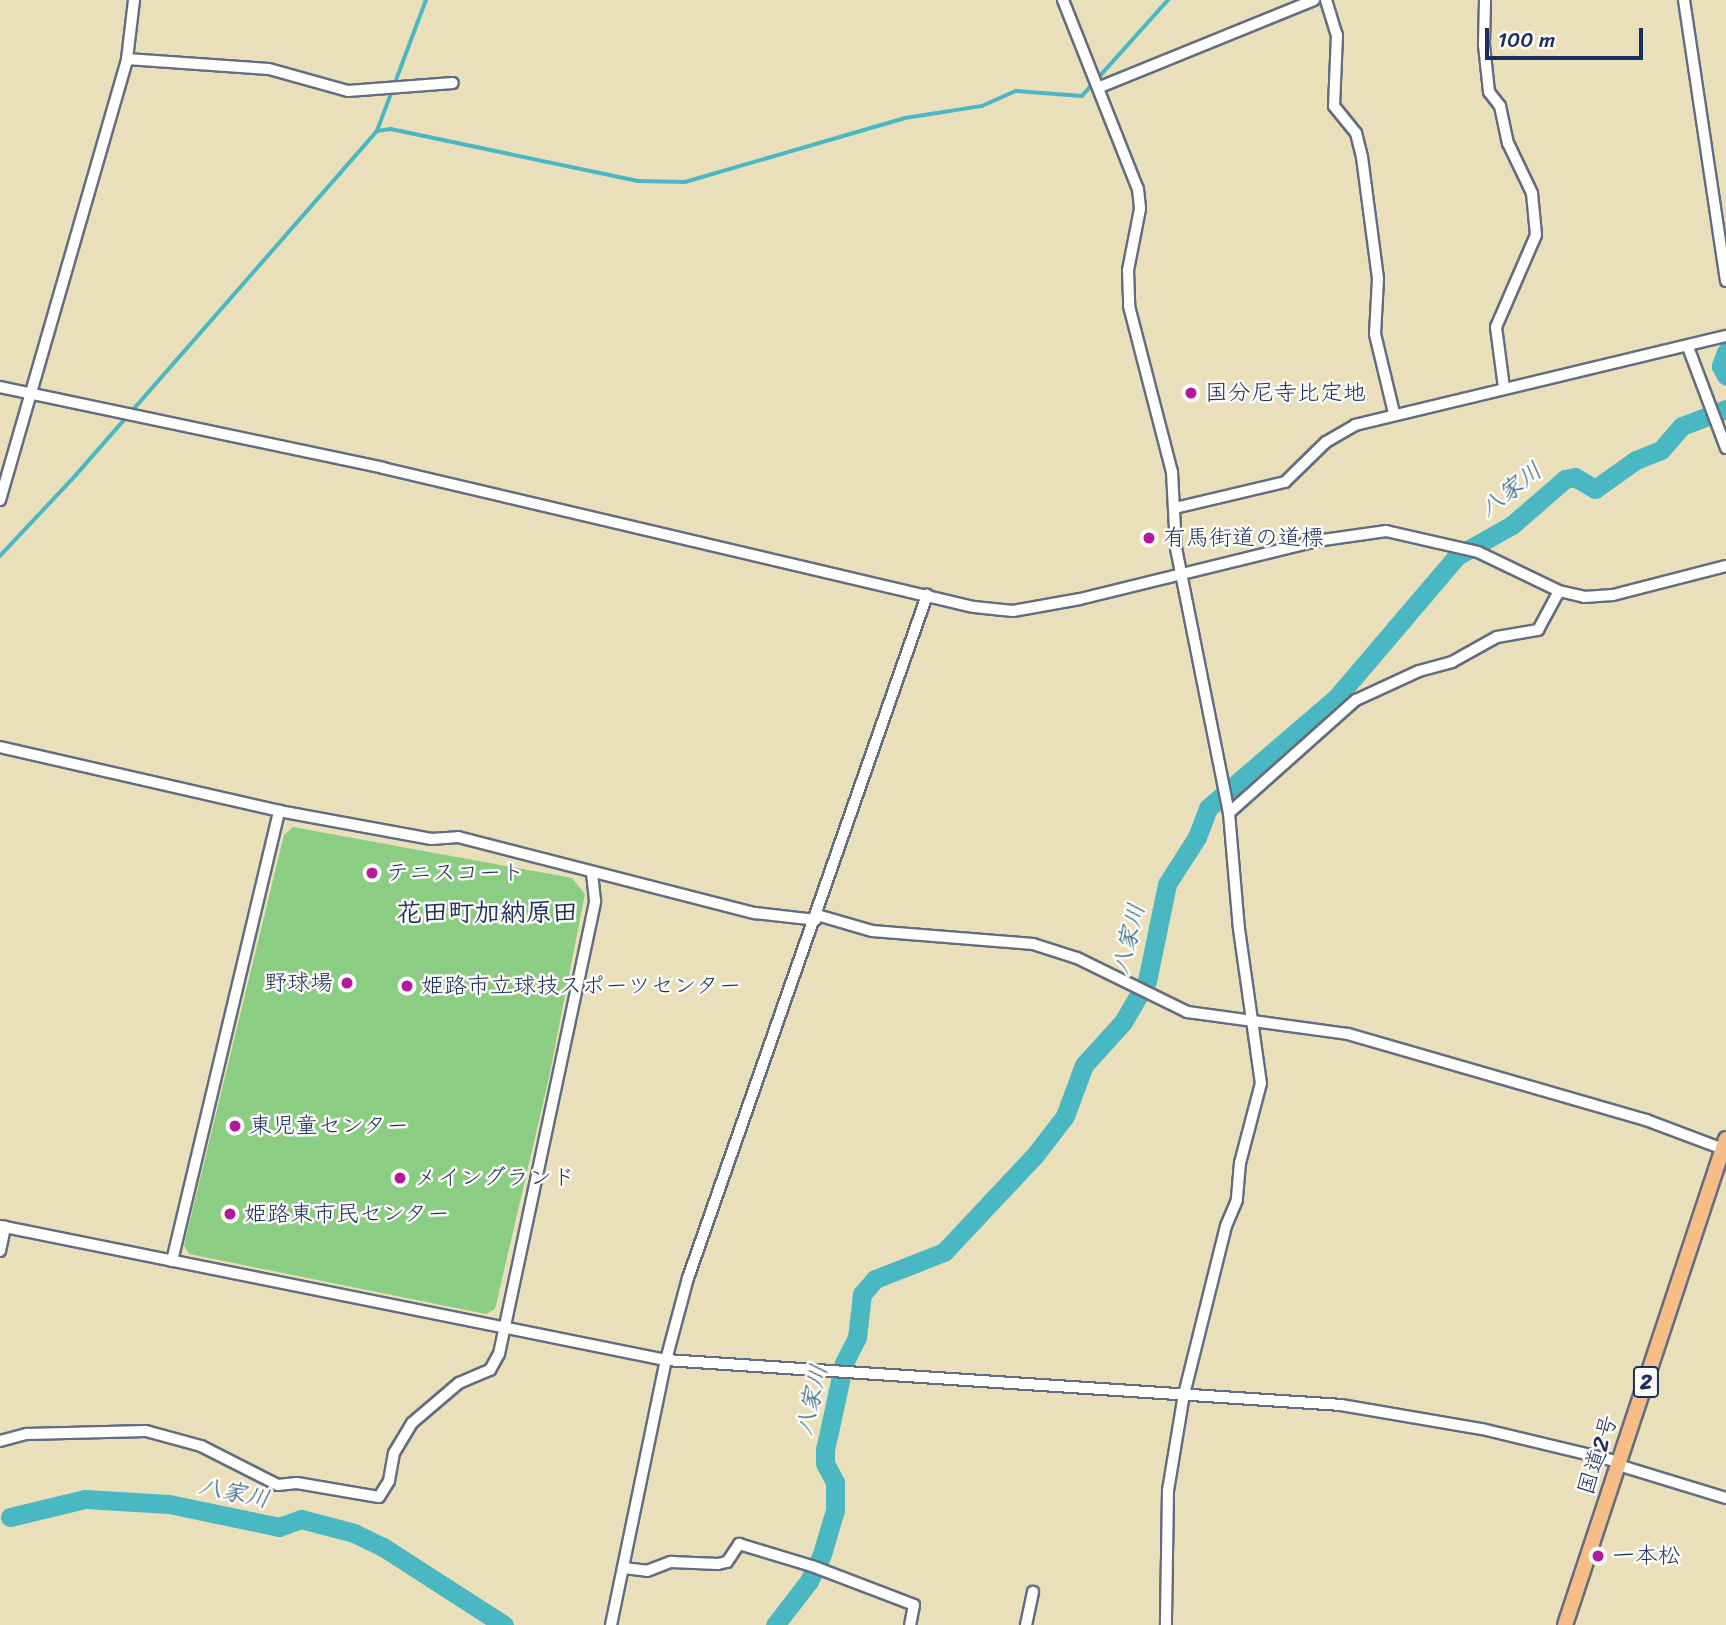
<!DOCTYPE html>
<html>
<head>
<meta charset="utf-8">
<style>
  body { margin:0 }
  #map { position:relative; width:1726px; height:1625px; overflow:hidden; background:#eadfbb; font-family:Sriracha,"Klee One",sans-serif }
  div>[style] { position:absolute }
  .green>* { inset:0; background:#8ccd84 }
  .stream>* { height:3.5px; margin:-1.75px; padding:0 1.75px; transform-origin:1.75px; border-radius:1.75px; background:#4ab8c3 }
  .river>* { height:19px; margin:-9.5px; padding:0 9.5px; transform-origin:9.5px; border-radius:9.5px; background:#4ab8c3 }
  .roads { filter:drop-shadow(2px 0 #636d7f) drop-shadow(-2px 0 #636d7f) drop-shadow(0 2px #636d7f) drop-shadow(0 -2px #636d7f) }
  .minor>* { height:10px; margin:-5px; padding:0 5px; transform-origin:5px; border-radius:5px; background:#fff }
  .highway>* { height:14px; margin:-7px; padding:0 7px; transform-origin:7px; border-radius:7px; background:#f7bd88 }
  .dots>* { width:19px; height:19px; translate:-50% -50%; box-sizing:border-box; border:4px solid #fdfcf7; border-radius:50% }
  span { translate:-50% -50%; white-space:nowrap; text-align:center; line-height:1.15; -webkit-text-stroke:5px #fdfcf7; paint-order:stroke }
  .shield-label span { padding:2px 5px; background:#fdfcf7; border:2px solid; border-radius:5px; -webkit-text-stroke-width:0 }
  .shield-label { font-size:21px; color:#1b2f5e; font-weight:700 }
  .poi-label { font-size:23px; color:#1b2f5e }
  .left { translate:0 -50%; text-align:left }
  .right { translate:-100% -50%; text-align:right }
  .street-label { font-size:23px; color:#1b2f5e }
  .water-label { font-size:24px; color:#2b5f81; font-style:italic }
  .quarter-label { font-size:26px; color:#1b2f5e; font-weight:700 }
  .scale { position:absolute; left:1485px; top:28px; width:158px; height:32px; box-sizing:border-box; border:4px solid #1b2f5e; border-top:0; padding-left:9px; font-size:21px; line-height:24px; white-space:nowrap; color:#1b2f5e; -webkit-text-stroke:5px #fdfcf7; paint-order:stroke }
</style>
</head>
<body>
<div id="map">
  <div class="green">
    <i style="clip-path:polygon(293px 827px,572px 878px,585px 894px,548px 1082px,495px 1309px,486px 1314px,189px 1254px,184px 1245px,284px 835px)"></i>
  </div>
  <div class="stream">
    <i style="left:377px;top:131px;width:14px;rotate:-8deg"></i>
    <i style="left:391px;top:129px;width:252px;rotate:11.9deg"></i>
    <i style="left:638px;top:181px;width:47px;rotate:1.2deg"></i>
    <i style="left:685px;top:182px;width:229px;rotate:-16.2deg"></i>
    <i style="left:905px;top:118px;width:78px;rotate:-8.9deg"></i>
    <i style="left:982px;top:106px;width:37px;rotate:-24deg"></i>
    <i style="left:1016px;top:91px;width:66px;rotate:4.3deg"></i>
    <i style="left:1082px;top:96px;width:129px;rotate:-48.1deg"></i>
    <i style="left:0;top:556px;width:111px;rotate:-46.8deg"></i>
    <i style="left:76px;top:475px;width:457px;rotate:-48.8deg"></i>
    <i style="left:377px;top:131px;width:140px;rotate:-69.5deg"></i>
  </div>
  <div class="river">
    <i style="left:1726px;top:352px;width:15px;rotate:110deg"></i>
    <i style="left:1721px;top:366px;width:11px;rotate:63deg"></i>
    <i style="left:10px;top:1517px;width:77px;rotate:-13.5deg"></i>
    <i style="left:85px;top:1499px;width:84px;rotate:3.4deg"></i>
    <i style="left:169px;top:1504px;width:112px;rotate:11.8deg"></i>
    <i style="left:279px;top:1527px;width:23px;rotate:-20deg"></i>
    <i style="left:301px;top:1519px;width:55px;rotate:14.8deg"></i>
    <i style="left:354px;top:1533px;width:32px;rotate:26deg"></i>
    <i style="left:383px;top:1547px;width:144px;rotate:32.8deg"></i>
    <i style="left:775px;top:1625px;width:56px;rotate:-52.3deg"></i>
    <i style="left:809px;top:1581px;width:30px;rotate:-64deg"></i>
    <i style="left:822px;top:1554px;width:46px;rotate:-73.5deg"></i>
    <i style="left:835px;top:1510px;width:28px;rotate:-90deg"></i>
    <i style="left:835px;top:1482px;width:21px;rotate:-118deg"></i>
    <i style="left:825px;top:1463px;width:13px;rotate:-90deg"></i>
    <i style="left:825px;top:1450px;width:89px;rotate:-77.7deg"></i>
    <i style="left:844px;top:1363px;width:28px;rotate:-63deg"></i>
    <i style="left:857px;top:1338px;width:44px;rotate:-83.5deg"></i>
    <i style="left:862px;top:1294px;width:20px;rotate:-49deg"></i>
    <i style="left:875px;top:1279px;width:74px;rotate:-21.4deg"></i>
    <i style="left:944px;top:1252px;width:133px;rotate:-46.8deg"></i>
    <i style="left:1035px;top:1155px;width:49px;rotate:-52.4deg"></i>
    <i style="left:1065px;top:1116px;width:54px;rotate:-69.6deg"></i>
    <i style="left:1084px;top:1065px;width:58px;rotate:-47.8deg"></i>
    <i style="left:1123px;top:1022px;width:48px;rotate:-59.7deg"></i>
    <i style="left:1147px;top:981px;width:99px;rotate:-78.3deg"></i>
    <i style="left:1167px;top:884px;width:56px;rotate:-57.4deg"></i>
    <i style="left:1197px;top:837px;width:31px;rotate:-69deg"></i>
    <i style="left:1208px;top:808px;width:170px;rotate:-40.7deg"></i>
    <i style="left:1337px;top:697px;width:185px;rotate:-49.6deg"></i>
    <i style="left:1457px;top:556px;width:63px;rotate:-29.4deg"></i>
    <i style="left:1512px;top:525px;width:70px;rotate:-41deg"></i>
    <i style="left:1565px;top:479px;width:10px;rotate:-11deg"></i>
    <i style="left:1575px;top:477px;width:23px;rotate:31deg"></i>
    <i style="left:1595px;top:489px;width:50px;rotate:-35.3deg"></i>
    <i style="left:1636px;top:460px;width:27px;rotate:-22deg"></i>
    <i style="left:1661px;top:450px;width:32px;rotate:-49deg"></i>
    <i style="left:1682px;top:426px;width:47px;rotate:-21.1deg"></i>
  </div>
  <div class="roads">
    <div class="minor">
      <i style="left:1063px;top:0;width:203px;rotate:68.4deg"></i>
      <i style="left:1138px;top:189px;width:20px;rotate:84deg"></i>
      <i style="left:1140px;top:209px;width:62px;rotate:101.1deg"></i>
      <i style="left:1128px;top:270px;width:36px;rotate:88deg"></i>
      <i style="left:1129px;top:306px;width:171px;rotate:75.5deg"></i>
      <i style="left:1172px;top:472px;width:76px;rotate:87deg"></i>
      <i style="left:1176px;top:548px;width:270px;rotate:78.7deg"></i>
      <i style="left:1229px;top:813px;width:116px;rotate:85.1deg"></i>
      <i style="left:1239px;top:929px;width:156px;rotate:81.9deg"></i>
      <i style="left:1261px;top:1083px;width:83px;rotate:104.7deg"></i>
      <i style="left:1240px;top:1163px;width:37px;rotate:95deg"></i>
      <i style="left:1237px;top:1200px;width:28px;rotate:113deg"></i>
      <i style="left:1226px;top:1226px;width:173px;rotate:104deg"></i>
      <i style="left:1184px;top:1394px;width:98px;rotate:99.4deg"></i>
      <i style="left:1168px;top:1491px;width:134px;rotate:90.9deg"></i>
      <i style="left:1326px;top:0;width:37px;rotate:73deg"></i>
      <i style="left:1337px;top:35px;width:71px;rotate:92.4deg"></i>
      <i style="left:1334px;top:106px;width:35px;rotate:51deg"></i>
      <i style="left:1356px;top:133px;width:25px;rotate:76deg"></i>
      <i style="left:1362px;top:157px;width:123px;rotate:82.5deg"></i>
      <i style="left:1378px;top:279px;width:55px;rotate:93.1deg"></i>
      <i style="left:1375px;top:334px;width:81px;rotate:76.5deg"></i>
      <i style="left:1485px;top:0;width:45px;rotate:91.3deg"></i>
      <i style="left:1484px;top:45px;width:47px;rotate:83.9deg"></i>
      <i style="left:1489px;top:92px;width:18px;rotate:52deg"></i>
      <i style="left:1500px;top:106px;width:38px;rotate:78deg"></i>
      <i style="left:1508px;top:143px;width:55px;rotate:64.4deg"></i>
      <i style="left:1532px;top:193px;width:42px;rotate:84.6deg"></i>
      <i style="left:1536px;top:235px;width:100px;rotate:113.5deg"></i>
      <i style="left:1496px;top:327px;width:62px;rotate:82.5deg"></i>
      <i style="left:1684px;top:0;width:284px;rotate:81.5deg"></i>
      <i style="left:127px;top:59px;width:142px;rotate:4deg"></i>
      <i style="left:269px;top:69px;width:82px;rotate:15.6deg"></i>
      <i style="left:348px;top:91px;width:105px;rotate:-4.4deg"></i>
      <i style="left:1100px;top:87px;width:231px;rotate:-22.1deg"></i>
      <i style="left:1688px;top:347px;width:108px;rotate:69.4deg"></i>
      <i style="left:0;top:387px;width:391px;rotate:11.9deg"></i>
      <i style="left:383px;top:468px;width:607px;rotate:13.24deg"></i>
      <i style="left:974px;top:607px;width:39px;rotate:6deg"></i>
      <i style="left:1013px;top:611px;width:68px;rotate:-10.2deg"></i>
      <i style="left:1080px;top:599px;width:243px;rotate:-13.8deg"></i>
      <i style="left:1316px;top:541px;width:71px;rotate:-8.1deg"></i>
      <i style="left:1386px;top:531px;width:94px;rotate:12.9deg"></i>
      <i style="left:1478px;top:552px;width:90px;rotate:25.7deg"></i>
      <i style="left:1559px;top:591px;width:26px;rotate:13deg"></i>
      <i style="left:1584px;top:597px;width:29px;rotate:-4deg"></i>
      <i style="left:1613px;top:595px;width:117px;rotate:-14.4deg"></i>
      <i style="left:0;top:500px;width:459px;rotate:-73.9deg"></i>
      <i style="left:127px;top:59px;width:59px;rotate:-83.2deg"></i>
      <i style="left:1175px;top:508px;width:113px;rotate:-13.3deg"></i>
      <i style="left:1285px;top:482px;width:57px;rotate:-44.3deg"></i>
      <i style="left:1326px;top:442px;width:34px;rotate:-30deg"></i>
      <i style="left:1355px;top:425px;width:382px;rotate:-13.5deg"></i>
      <i style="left:0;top:747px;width:286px;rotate:12.9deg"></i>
      <i style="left:279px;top:811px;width:155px;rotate:10.4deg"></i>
      <i style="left:431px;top:839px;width:27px;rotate:-4deg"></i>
      <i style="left:458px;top:837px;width:307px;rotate:14.4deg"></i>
      <i style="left:755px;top:913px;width:61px;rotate:6.5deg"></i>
      <i style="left:1229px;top:813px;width:170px;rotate:-41.7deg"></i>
      <i style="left:1356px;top:700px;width:69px;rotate:-24.7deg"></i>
      <i style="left:1419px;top:671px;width:34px;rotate:-15deg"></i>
      <i style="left:1452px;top:662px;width:51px;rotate:-29.1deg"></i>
      <i style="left:1497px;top:637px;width:42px;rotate:-9.7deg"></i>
      <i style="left:1538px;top:630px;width:44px;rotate:-61.7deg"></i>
      <i style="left:817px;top:915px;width:57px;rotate:16.2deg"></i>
      <i style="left:872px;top:931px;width:162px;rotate:4.6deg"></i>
      <i style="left:1033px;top:944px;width:46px;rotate:17.7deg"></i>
      <i style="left:1077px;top:958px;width:123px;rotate:26.1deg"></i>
      <i style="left:1187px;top:1012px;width:162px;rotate:7.8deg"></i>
      <i style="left:1348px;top:1034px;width:310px;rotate:16.1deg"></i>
      <i style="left:1646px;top:1120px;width:82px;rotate:20.6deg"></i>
      <i style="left:0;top:1226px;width:679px;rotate:11.38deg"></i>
      <i style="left:666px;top:1360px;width:676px;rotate:3.81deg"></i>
      <i style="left:1341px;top:1405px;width:143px;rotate:9.7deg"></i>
      <i style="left:1482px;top:1429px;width:141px;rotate:13.5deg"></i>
      <i style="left:0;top:1251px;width:25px;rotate:-78deg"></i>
      <i style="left:172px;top:1261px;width:463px;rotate:-76.6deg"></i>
      <i style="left:0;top:1441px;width:28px;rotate:-15deg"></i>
      <i style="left:27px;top:1434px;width:119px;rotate:-1.4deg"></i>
      <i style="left:146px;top:1431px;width:57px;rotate:15.3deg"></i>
      <i style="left:201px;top:1446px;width:86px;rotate:26.9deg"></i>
      <i style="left:278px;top:1485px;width:19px;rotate:-6deg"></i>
      <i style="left:297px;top:1483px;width:83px;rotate:9.7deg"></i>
      <i style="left:379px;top:1497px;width:19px;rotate:-58deg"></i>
      <i style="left:389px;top:1481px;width:28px;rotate:-80deg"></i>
      <i style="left:394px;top:1453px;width:35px;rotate:-59deg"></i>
      <i style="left:412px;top:1423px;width:62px;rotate:-40.4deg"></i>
      <i style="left:459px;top:1383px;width:34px;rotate:-23deg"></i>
      <i style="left:490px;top:1370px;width:18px;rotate:-61deg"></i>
      <i style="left:499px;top:1354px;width:463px;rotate:-78deg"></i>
      <i style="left:595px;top:901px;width:28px;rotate:-96deg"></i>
      <i style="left:1618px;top:1465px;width:113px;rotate:17deg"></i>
      <i style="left:624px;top:1568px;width:23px;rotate:7deg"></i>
      <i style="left:647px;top:1571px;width:26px;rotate:-21deg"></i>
      <i style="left:671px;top:1562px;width:47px;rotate:2.4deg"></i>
      <i style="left:718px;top:1564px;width:9px;rotate:-13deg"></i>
      <i style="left:727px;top:1562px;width:22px;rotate:-56deg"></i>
      <i style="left:739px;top:1544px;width:76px;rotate:16.8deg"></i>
      <i style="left:812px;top:1566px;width:109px;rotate:20.9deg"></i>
      <i style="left:914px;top:1605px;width:20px;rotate:101deg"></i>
      <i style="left:611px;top:1625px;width:271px;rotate:-78.3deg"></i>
      <i style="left:666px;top:1360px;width:85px;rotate:-75deg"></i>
      <i style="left:688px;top:1278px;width:724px;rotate:-70.71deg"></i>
      <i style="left:1026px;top:1625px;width:34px;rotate:-78deg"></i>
    </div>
    <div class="highway">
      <i style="left:1565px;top:1625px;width:512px;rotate:-71.67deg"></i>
    </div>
  </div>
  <div class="dots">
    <i style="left:1191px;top:393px;background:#b5179e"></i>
    <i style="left:1149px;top:538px;background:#b5179e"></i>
    <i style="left:372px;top:873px;background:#b5179e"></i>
    <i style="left:347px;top:983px;background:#b5179e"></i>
    <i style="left:407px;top:986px;background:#b5179e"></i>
    <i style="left:235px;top:1126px;background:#b5179e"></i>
    <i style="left:400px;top:1178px;background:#b5179e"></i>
    <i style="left:230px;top:1214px;background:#b5179e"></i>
    <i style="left:1598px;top:1556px;background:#b5179e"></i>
  </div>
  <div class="shield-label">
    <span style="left:1646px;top:1382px">2</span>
  </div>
  <div class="poi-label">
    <span class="left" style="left:1205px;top:393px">国分尼寺比定地</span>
    <span class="left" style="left:1163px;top:538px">有馬街道の道標</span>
    <span class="left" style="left:386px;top:873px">テニスコート</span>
    <span class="right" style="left:333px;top:983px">野球場</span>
    <span class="left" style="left:421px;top:986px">姫路市立球技スポーツセンター</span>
    <span class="left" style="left:249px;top:1126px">東児童センター</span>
    <span class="left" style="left:414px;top:1178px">メイングランド</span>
    <span class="left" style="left:244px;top:1214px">姫路東市民センター</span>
    <span class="left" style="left:1612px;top:1556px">一本松</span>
  </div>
  <div class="street-label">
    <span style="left:1598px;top:1455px;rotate:-72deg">国道2号</span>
  </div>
  <div class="water-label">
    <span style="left:1511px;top:490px;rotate:-38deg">八家川</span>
    <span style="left:1129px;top:939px;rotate:-76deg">八家川</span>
    <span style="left:812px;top:1400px;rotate:-77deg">八家川</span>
    <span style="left:234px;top:1493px;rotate:12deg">八家川</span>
  </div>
  <div class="quarter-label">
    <span style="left:487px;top:913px">花田町加納原田</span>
  </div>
  <div class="scale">100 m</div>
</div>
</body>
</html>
